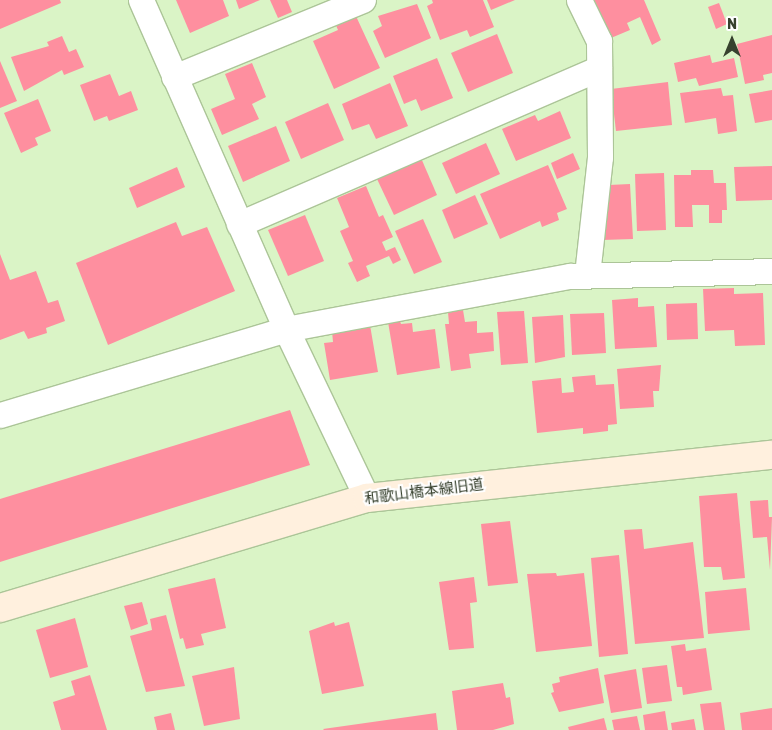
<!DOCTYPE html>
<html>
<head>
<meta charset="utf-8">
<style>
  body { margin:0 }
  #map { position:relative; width:772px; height:730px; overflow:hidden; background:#daf4c6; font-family:Rubik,"Noto Sans JP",sans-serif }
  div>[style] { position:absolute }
  .building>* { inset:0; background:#fe8f9f }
  .roads { filter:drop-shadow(1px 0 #acc598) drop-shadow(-1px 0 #acc598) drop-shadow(0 1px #acc598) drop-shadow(0 -1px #acc598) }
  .street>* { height:25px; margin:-12.5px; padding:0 12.5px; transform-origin:12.5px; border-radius:12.5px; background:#fff }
  .secondary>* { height:28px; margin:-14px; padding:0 14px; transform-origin:14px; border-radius:14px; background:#fff0de }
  span { translate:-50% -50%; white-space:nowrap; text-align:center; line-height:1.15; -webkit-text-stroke:4px #fff; paint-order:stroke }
  .street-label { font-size:15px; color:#37412e }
  .north { position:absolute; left:707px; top:15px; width:50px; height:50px; -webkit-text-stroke:4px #fff; paint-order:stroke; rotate:0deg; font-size:14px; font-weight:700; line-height:20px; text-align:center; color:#37412e }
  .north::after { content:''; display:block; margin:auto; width:18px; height:22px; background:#37412e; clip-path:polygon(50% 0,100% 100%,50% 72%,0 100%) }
</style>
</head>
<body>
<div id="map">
  <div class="building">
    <i style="clip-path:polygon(0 0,60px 0,61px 3px,0 29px)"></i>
    <i style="clip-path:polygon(176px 0,223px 0,229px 16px,190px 33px)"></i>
    <i style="clip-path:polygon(236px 0,260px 0,239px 9px)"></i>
    <i style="clip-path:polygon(270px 0,287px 0,292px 12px,278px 18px)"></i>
    <i style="clip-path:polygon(432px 0,483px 0,494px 27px,470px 37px,467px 30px,440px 40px,427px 6px,433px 3px)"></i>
    <i style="clip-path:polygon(487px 0,515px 0,491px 10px)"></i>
    <i style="clip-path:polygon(583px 0,644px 0,661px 40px,652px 45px,640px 17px,627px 23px,630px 30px,599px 43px)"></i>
    <i style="clip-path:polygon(719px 3px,727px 24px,716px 29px,708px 7px)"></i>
    <i style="clip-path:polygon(417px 4px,431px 38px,385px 58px,373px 31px,382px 26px,378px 16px)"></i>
    <i style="clip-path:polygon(355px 14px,380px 68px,334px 89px,313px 41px,338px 30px,335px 23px)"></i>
    <i style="clip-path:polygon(497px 34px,513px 73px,468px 92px,451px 53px)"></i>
    <i style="clip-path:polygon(772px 35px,772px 73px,763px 75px,764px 80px,745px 84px,737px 44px)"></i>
    <i style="clip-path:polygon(62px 36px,69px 52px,76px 49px,84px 67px,64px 75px,62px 70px,24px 91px,11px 57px,49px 46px,47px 42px)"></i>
    <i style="clip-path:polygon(710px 55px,712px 63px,734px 58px,738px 77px,699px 86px,696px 78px,678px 82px,674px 63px)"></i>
    <i style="clip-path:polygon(437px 58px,453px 98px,421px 111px,416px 99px,404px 104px,393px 76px)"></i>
    <i style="clip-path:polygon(0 61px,17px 101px,0 108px)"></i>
    <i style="clip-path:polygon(252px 63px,266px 97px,252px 104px,259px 119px,222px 135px,211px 109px,235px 99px,225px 74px)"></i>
    <i style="clip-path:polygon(110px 74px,119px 96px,131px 91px,138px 110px,109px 121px,107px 116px,94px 121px,80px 85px)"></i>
    <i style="clip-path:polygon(668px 82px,672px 125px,616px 131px,611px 89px)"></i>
    <i style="clip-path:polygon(390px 83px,408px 126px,376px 139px,369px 124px,352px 130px,342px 104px)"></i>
    <i style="clip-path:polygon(721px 88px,723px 96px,733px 95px,737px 131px,718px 134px,716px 118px,685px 123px,680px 93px)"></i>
    <i style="clip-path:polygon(772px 90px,772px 120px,755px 123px,749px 94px)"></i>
    <i style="clip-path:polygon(38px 99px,51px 131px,35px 138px,38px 145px,21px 153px,4px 113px)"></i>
    <i style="clip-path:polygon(328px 103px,344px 140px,301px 159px,285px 122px)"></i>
    <i style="clip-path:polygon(560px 111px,571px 138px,516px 161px,502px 129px,535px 115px,538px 121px)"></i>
    <i style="clip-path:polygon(276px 126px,290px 161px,243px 182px,228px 146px)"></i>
    <i style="clip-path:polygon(486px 143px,500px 174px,456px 194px,442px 163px)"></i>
    <i style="clip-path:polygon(573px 153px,580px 169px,557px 179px,551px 163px)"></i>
    <i style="clip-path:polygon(421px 158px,437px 195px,394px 215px,377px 179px)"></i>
    <i style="clip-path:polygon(548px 165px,567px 209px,557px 213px,559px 220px,542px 227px,540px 221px,500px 239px,480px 194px)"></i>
    <i style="clip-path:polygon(772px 166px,772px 200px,736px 201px,734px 167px)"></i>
    <i style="clip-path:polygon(177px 167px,185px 187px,137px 208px,129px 188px)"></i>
    <i style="clip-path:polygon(691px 170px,713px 170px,714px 183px,726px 183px,727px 210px,722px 210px,722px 223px,709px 223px,709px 205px,692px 205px,693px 227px,675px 227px,674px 175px,691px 175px)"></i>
    <i style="clip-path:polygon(664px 173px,666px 230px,637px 231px,635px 174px)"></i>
    <i style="clip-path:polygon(630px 184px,633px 239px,602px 240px,601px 194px,610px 194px,609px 185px)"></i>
    <i style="clip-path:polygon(366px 186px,379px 217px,383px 215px,393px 237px,382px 242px,386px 251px,395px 247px,401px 260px,393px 264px,389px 256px,366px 266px,370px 276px,357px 282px,348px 263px,353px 261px,340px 231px,349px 227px,337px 198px)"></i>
    <i style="clip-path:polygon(475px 195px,488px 224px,454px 239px,442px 210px)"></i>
    <i style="clip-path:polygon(305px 215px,324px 261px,288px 276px,268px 230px)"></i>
    <i style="clip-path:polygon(423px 219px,442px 262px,414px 274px,395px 231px)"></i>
    <i style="clip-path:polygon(176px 222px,182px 236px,207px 227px,235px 291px,108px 345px,76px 263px)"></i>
    <i style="clip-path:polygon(0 254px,10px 280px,36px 271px,48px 303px,58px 300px,65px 321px,46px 328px,47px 333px,28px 339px,24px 331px,0 340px)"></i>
    <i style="clip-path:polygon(734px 288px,734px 294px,763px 293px,765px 345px,735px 346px,734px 330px,705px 331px,703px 289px)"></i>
    <i style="clip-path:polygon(638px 298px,638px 307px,654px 306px,657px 347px,615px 349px,612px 300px)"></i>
    <i style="clip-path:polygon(697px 303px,698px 339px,667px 340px,666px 304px)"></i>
    <i style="clip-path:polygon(463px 310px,465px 322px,477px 321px,477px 333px,493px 332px,494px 351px,469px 354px,471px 368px,451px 371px,445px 324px,449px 324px,448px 312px)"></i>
    <i style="clip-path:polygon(524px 311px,528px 363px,501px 365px,497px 312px)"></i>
    <i style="clip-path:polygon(604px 313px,606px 353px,572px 355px,570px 314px)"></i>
    <i style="clip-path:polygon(563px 315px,565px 357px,535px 363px,532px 317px)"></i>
    <i style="clip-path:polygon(400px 321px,401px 324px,412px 323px,413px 332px,435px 329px,440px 368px,397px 375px,388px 322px)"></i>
    <i style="clip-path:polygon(370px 325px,378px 372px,330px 380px,324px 343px,333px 342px,332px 331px)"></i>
    <i style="clip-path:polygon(661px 365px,659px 391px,653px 391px,654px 407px,620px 409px,617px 369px)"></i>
    <i style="clip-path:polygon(595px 375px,596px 385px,614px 384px,617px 424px,608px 425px,608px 431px,583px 434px,583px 428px,537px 433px,532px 381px,561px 378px,562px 393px,574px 392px,572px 377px)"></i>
    <i style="clip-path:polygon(290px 410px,310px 465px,0 562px,0 499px)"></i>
    <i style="clip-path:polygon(737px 493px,745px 578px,723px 580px,721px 567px,704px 567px,699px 496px)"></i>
    <i style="clip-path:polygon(768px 500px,769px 517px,772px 517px,770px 570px,767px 537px,753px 538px,750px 501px)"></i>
    <i style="clip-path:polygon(510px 521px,518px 583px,488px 586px,481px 524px)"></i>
    <i style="clip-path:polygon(642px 529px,644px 549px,693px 542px,704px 638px,635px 644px,624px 530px)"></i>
    <i style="clip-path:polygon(619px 555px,628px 654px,599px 657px,591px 558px)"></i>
    <i style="clip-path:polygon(556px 573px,557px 576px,584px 573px,592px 646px,536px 652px,527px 574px)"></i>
    <i style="clip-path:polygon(474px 577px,477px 602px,470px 603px,474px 648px,449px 650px,439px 582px)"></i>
    <i style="clip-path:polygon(215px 578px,226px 628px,201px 634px,204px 645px,186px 649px,183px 638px,180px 639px,168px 589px)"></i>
    <i style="clip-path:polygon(746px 588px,750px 630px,708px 634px,705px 592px)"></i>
    <i style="clip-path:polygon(142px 602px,148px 624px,131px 630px,124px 606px)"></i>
    <i style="clip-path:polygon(166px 615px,185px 686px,146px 692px,130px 636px,152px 630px,150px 619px)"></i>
    <i style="clip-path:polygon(75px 618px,88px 667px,50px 678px,36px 630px)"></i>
    <i style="clip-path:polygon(334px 622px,335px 626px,349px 622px,364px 686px,322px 694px,309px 631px)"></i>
    <i style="clip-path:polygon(685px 644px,686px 651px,706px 648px,712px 690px,683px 695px,682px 687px,677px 687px,671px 646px)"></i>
    <i style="clip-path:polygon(667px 665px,672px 701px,647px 704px,642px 668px)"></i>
    <i style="clip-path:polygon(234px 667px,240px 719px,204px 726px,192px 676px)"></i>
    <i style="clip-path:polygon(598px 668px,604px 703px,559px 712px,551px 693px,554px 692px,552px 684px,560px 682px,559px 677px)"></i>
    <i style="clip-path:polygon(636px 669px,642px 708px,611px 713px,604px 675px)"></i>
    <i style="clip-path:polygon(90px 675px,107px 730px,61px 730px,53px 702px,75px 695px,71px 681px)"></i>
    <i style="clip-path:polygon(503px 683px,506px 698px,510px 697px,514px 724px,493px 730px,457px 730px,452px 691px)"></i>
    <i style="clip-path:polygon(721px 702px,725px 730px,704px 730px,700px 704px)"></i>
    <i style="clip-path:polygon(772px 708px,772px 730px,742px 730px,740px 713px)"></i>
    <i style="clip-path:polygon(665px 711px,668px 730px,645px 730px,643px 715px)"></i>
    <i style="clip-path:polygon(171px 713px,175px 730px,157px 730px,154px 717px)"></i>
    <i style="clip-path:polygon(436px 713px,438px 730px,324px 730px,323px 729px)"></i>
    <i style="clip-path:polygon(637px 716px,640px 730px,614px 730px,612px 720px)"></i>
    <i style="clip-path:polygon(604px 718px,607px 730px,569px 730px,568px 727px)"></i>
    <i style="clip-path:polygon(694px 719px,696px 730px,672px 730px,671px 723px)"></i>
  </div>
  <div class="roads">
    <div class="street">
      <i style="left:141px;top:0;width:360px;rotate:66.2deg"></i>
      <i style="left:286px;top:329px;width:187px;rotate:64.4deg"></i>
      <i style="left:579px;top:0;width:46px;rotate:64deg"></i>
      <i style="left:599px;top:41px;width:116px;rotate:89.5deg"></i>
      <i style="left:600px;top:157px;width:119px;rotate:96.3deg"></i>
      <i style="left:174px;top:77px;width:204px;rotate:-22.2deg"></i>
      <i style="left:239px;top:224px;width:392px;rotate:-23.4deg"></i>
      <i style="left:0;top:415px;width:299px;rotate:-16.7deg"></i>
      <i style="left:286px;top:329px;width:289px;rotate:-10.6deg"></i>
      <i style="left:570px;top:276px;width:202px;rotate:-1.4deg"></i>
    </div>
    <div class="secondary">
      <i style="left:0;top:608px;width:383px;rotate:-16.7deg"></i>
      <i style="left:367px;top:498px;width:407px;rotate:-6.1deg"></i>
    </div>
  </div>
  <div class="street-label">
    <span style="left:424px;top:492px;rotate:-7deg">和歌山橋本線旧道</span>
  </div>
  <div class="north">N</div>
</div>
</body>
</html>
